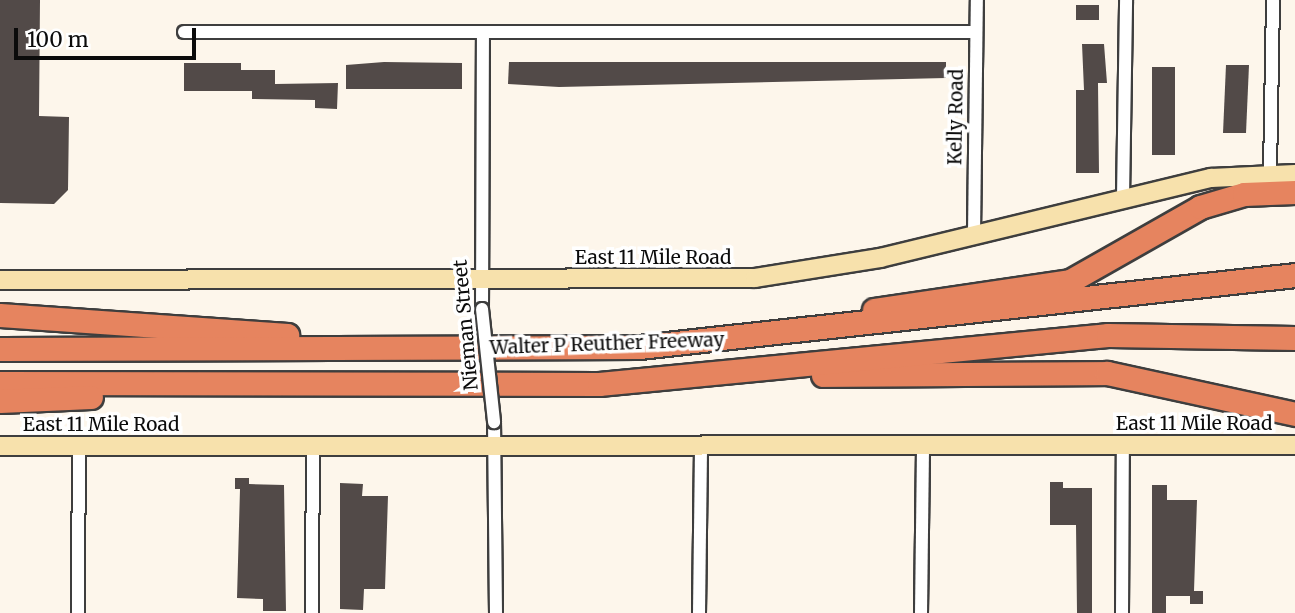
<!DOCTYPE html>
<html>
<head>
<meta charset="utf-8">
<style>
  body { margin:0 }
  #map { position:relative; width:1295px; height:613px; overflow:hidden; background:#fdf6eb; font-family:Merriweather,serif }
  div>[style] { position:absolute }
  .building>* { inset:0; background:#524a48 }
  .roads { filter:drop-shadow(2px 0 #3e3e3e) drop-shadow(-2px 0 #3e3e3e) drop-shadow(0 2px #3e3e3e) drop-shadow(0 -2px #3e3e3e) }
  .minor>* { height:12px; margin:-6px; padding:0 6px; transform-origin:6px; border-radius:6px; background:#fff }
  .secondary>* { height:18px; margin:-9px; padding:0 9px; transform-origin:9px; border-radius:9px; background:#f7e1ac }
  .motorway>* { height:23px; margin:-11.5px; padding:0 11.5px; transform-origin:11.5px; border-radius:11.5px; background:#e6845f }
  .bridges { filter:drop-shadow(2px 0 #3e3e3e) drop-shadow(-2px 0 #3e3e3e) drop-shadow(0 2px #3e3e3e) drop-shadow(0 -2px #3e3e3e) }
  .minor-bridge>* { height:12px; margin:-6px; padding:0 6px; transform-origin:6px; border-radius:6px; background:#fff }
  span { translate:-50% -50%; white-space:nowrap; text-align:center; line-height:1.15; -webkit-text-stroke:7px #fff; paint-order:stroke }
  .street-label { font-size:19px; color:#0b0b0b }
  .scale { position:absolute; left:14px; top:28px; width:182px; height:32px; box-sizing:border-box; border:4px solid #0b0b0b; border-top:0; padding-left:9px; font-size:21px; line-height:24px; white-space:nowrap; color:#0b0b0b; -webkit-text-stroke:5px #fff; paint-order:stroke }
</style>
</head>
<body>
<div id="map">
  <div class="building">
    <i style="clip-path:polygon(0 0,40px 0,39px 116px,69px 117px,68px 190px,54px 204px,0 203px)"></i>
    <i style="clip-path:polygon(1076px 5px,1099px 5px,1099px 20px,1076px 20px)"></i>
    <i style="clip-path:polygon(1082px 44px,1104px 44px,1107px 83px,1098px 83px,1099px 173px,1076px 173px,1076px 90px,1084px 90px)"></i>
    <i style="clip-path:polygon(384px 62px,462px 63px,462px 89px,346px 89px,346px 65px)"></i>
    <i style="clip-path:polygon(509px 62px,946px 62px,946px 78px,559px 87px,508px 84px)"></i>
    <i style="clip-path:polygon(184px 63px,241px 63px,241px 70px,275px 70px,275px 84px,338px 83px,337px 109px,315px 108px,315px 100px,252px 99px,252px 91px,184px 91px)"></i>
    <i style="clip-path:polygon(1226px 65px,1249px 65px,1246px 133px,1223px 133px)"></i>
    <i style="clip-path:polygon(1152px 67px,1175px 67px,1175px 155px,1152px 155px)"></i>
    <i style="clip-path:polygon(235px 478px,249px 478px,249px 484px,284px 485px,286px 611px,263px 611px,263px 599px,237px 598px,240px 489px,235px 489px)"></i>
    <i style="clip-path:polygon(1050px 482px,1063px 482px,1063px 488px,1092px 488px,1092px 613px,1077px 613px,1076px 525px,1050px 525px)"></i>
    <i style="clip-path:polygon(340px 483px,363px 484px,362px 496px,388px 496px,385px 589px,364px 589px,363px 610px,340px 609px)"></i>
    <i style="clip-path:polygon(1152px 485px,1167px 485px,1167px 500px,1197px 500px,1194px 591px,1203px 591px,1203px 604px,1190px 604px,1190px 596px,1166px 596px,1166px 613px,1152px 613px)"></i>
  </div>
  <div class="roads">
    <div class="minor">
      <i style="left:184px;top:32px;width:792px"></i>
      <i style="left:1270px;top:172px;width:172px;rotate:-89deg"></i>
      <i style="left:1123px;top:197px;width:197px;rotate:-89.1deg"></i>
      <i style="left:974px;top:234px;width:234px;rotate:-89.3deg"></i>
      <i style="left:482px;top:309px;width:276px;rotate:-89.8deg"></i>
      <i style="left:494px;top:422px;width:191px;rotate:89.4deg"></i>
      <i style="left:78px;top:613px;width:168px;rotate:-89.7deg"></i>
      <i style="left:312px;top:613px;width:167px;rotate:-89.7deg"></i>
      <i style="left:699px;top:613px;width:168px;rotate:-89.3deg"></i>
      <i style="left:921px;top:613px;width:168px;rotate:-89.3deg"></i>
      <i style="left:1122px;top:613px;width:168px;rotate:-89.7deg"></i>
    </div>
    <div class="secondary">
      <i style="left:0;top:280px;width:755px;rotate:-0.15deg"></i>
      <i style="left:755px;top:278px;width:127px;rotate:-9.1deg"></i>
      <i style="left:880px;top:258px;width:341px;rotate:-13.6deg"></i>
      <i style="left:1211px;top:178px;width:84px;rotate:-2.7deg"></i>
      <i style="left:0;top:446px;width:1295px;rotate:-0.04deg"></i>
    </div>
    <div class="motorway">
      <i style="left:874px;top:310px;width:198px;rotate:-8.4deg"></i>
      <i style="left:1070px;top:281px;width:150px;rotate:-29.6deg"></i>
      <i style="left:1200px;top:207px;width:46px;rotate:-16.5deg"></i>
      <i style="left:1244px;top:194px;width:51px;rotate:-2.2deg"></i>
      <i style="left:0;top:315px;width:288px;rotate:4deg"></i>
      <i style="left:0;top:349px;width:639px;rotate:-0.18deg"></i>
      <i style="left:639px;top:347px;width:660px;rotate:-6.26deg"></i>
      <i style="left:823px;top:375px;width:284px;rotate:-0.4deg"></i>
      <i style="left:1107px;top:373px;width:192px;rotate:12.3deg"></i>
      <i style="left:0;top:383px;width:599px;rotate:0.1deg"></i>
      <i style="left:599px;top:384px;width:511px;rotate:-5.5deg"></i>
      <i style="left:1108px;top:335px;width:187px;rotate:0.9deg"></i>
      <i style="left:0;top:401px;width:91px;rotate:-2.5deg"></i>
    </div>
  </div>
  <div class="bridges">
    <div class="minor-bridge">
      <i style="left:482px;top:309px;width:114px;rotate:83.9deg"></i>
    </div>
  </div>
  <div class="street-label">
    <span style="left:956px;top:117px;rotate:-89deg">Kelly Road</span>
    <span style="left:653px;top:258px">East 11 Mile Road</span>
    <span style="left:466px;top:325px;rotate:-95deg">Nieman Street</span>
    <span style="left:607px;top:344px;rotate:-2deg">Walter P Reuther Freeway</span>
    <span style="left:1194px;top:424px">East 11 Mile Road</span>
    <span style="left:101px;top:425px">East 11 Mile Road</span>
  </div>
  <div class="scale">100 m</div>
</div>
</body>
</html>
